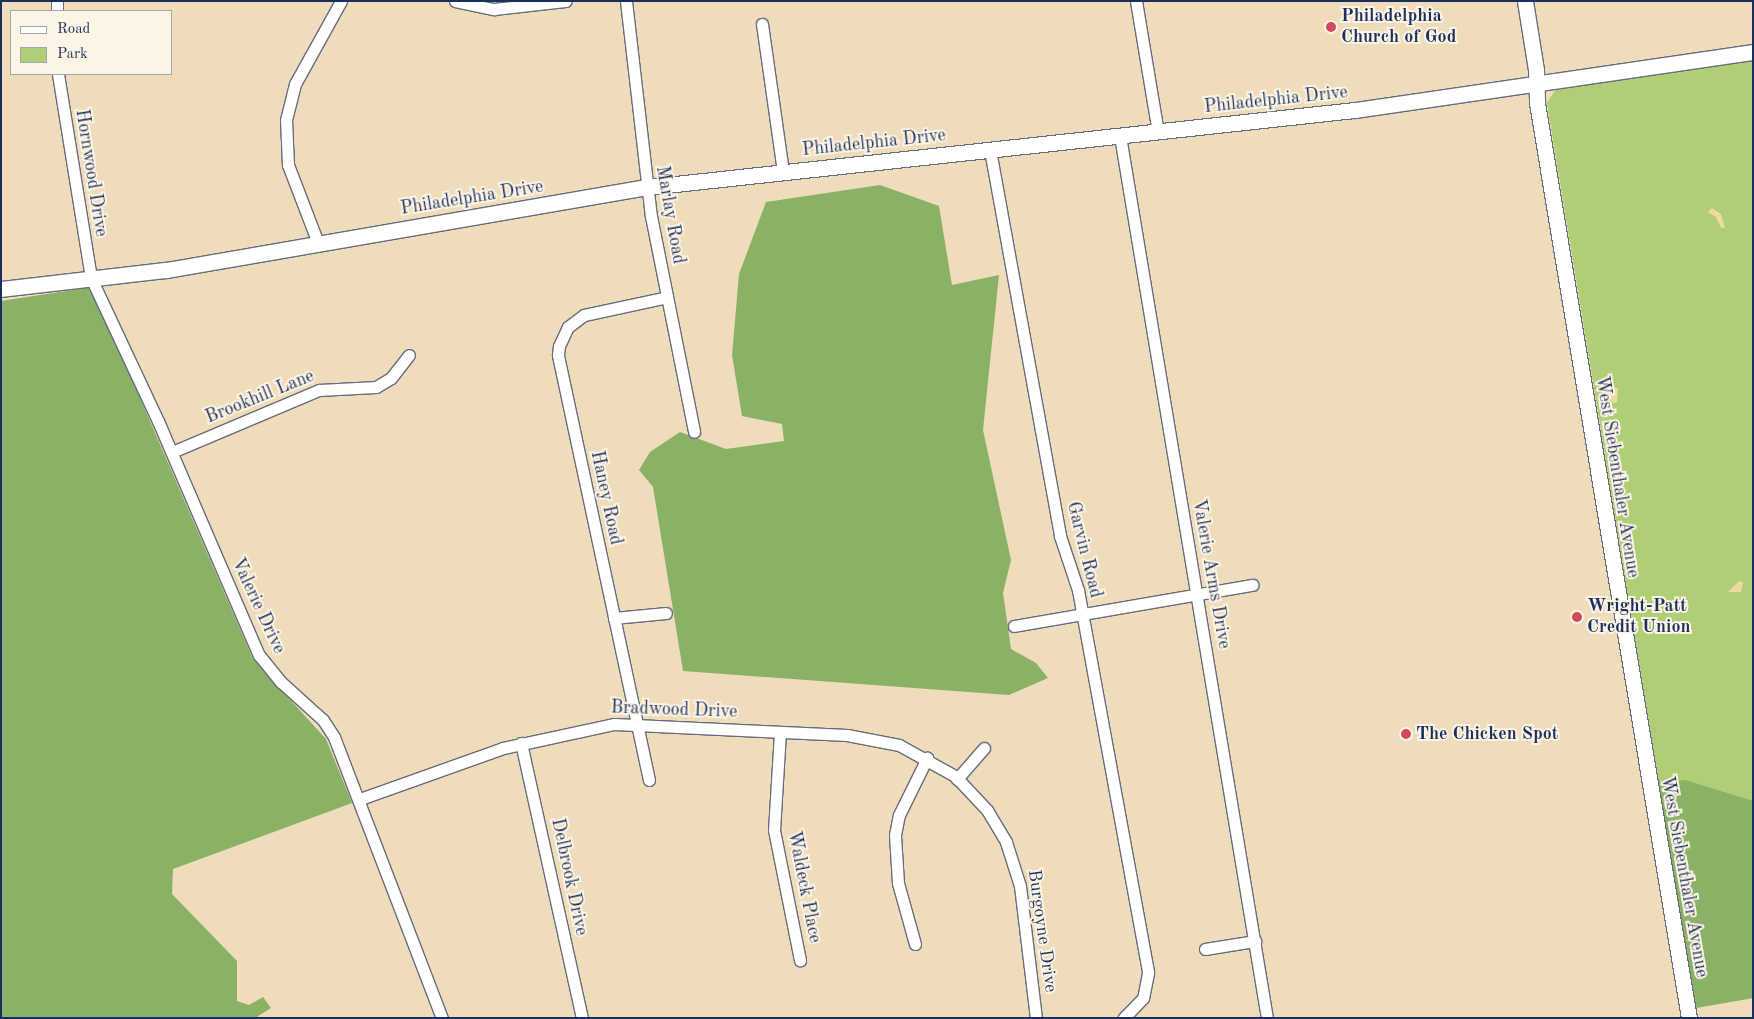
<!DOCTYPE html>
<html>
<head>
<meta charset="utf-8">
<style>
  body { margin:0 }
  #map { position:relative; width:1754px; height:1019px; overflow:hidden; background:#efdcba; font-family:"Old Standard TT",serif }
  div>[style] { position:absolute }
  .green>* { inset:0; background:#afce75 }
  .forest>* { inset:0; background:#8bb166 }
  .sand>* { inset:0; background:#eeda9e }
  .roads { filter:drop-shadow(1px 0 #656c7e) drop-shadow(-1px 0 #656c7e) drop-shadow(0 1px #656c7e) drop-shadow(0 -1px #656c7e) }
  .minor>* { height:11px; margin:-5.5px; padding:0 5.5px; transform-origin:5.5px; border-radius:5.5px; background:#fff }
  .major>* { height:15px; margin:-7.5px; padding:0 7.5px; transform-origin:7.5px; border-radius:7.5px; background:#fff }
  .dots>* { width:14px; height:14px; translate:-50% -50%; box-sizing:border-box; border:2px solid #fcf5e5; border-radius:50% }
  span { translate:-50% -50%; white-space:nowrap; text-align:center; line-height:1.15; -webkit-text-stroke:4px #fcf5e5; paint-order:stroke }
  .poi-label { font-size:18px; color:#1b2f5e; font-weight:700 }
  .left { translate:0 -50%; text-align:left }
  .street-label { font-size:18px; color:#1b2f5e }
  .frame { position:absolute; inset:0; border:2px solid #1b2f5e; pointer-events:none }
  .legend { position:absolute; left:10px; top:10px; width:162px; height:65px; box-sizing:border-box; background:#fcf5e5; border:1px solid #a2a6af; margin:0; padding:6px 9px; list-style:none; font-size:15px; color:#1b2f5e }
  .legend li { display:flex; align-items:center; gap:10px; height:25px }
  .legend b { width:25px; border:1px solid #a2a6af }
</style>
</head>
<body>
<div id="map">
  <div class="green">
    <i style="clip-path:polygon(1753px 59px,1753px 998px,1696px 1008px,1547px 103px,1556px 89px)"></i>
  </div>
  <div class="forest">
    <i style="clip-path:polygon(880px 185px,939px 206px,952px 285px,999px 275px,983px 430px,1011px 560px,1003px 593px,1011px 649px,1036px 663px,1048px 678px,1009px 695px,683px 671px,653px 487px,639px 470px,650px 452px,680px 432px,726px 449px,784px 441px,782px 424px,742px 416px,732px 355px,739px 274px,766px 202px)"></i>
    <i style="clip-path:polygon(92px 287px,253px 659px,326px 739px,352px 803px,173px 869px,172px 894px,237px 961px,237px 1001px,249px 1005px,263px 997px,271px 1008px,255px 1018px,1px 1018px,1px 301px)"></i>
    <i style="clip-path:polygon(1685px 780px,1753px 801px,1753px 998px,1696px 1008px,1658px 782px)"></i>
  </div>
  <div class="sand">
    <i style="clip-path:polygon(1712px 208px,1721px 214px,1725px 228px,1721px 228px,1716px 217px,1708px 212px)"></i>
    <i style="clip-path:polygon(1612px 386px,1618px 389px,1617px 402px,1613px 403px,1607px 396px)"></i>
    <i style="clip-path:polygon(1739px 581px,1743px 582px,1741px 592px,1728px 592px)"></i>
  </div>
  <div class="roads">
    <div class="minor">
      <i style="left:455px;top:1px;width:40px;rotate:12deg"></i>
      <i style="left:494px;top:9px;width:72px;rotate:-6.3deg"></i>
      <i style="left:626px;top:1px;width:216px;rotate:83.4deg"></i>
      <i style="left:651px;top:216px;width:220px;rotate:78.7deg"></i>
      <i style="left:1136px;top:1px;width:133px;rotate:80.5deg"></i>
      <i style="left:57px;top:11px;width:10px;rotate:-90deg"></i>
      <i style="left:762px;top:24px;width:149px;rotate:81.9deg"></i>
      <i style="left:58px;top:74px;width:207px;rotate:80.8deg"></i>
      <i style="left:91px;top:278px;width:158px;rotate:64.9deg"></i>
      <i style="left:158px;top:421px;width:255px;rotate:66.7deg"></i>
      <i style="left:259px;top:655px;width:35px;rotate:51deg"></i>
      <i style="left:281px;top:682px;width:57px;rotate:42.1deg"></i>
      <i style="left:323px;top:720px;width:20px;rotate:57deg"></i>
      <i style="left:334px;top:737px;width:301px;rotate:69deg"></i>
      <i style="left:1120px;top:136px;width:894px;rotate:80.54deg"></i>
      <i style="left:990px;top:150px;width:392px;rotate:79.7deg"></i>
      <i style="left:1060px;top:536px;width:57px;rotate:71.6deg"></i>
      <i style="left:1078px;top:590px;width:389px;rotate:79.6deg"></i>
      <i style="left:1148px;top:973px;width:25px;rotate:101deg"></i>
      <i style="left:1143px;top:998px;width:28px;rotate:134deg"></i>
      <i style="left:318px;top:243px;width:84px;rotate:-111deg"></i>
      <i style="left:288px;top:165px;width:45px;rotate:-92.5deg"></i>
      <i style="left:286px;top:120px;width:37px;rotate:-76deg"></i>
      <i style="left:295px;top:84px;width:95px;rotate:-61deg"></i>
      <i style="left:172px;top:452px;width:160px;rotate:-22.9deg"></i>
      <i style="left:319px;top:390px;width:57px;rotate:-3deg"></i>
      <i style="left:376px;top:387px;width:17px;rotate:-31deg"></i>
      <i style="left:391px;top:378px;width:29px;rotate:-52deg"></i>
      <i style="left:614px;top:618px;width:52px;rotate:-5.5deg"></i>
      <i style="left:1014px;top:626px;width:242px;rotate:-9.8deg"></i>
      <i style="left:780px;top:732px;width:98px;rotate:93.5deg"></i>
      <i style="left:774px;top:830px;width:133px;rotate:78.7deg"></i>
      <i style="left:521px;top:743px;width:282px;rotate:77.5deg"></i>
      <i style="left:957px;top:779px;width:41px;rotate:-48.9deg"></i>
      <i style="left:649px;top:780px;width:435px;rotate:-102.1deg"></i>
      <i style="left:558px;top:355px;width:9px;rotate:-84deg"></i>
      <i style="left:559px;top:346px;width:21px;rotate:-65deg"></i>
      <i style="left:568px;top:327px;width:20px;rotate:-37deg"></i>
      <i style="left:584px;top:315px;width:85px;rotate:-12.2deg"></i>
      <i style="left:360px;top:799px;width:152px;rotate:-19.6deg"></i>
      <i style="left:503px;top:748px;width:114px;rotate:-12.2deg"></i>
      <i style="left:614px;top:724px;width:233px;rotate:2.7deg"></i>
      <i style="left:847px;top:735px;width:53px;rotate:10.9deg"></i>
      <i style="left:899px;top:745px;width:64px;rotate:29deg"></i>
      <i style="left:955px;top:776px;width:47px;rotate:46.7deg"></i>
      <i style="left:987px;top:810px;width:37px;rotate:59deg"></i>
      <i style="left:1006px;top:842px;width:46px;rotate:72.3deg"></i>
      <i style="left:1020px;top:886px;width:133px;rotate:83.1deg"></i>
      <i style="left:915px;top:944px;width:63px;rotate:-105.6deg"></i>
      <i style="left:898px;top:883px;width:48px;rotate:-93.6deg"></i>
      <i style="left:895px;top:835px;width:20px;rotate:-79deg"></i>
      <i style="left:899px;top:815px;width:64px;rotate:-63.8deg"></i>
      <i style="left:1205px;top:949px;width:51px;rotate:-9.1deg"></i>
    </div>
    <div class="major">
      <i style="left:1525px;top:1px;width:70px;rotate:80.9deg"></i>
      <i style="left:1536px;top:70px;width:33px;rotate:88deg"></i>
      <i style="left:1537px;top:103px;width:928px;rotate:80.57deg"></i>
      <i style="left:1px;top:289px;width:166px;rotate:-6.6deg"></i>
      <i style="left:166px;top:270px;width:489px;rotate:-9.8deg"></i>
      <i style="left:648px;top:187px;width:711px;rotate:-6.22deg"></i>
      <i style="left:1355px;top:110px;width:402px;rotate:-8.3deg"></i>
    </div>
  </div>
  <div class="dots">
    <i style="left:1331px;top:27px;background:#d1495b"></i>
    <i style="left:1577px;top:617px;background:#d1495b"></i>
    <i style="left:1406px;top:734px;background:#d1495b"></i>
  </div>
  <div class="poi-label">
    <span class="left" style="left:1341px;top:27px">Philadelphia<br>Church of God</span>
    <span class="left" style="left:1587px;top:617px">Wright-Patt<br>Credit Union</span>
    <span class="left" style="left:1416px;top:734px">The Chicken Spot</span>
  </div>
  <div class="street-label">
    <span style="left:1276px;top:100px;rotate:-6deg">Philadelphia Drive</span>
    <span style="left:874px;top:143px;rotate:-6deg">Philadelphia Drive</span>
    <span style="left:91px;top:173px;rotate:81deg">Hornwood Drive</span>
    <span style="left:472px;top:198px;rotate:-9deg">Philadelphia Drive</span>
    <span style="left:670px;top:215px;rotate:80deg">Marlay Road</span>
    <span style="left:260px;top:397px;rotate:-22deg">Brookhill Lane</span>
    <span style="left:1617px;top:477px;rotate:81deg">West Siebenthaler Avenue</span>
    <span style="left:606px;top:498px;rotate:78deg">Haney Road</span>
    <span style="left:1084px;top:550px;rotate:76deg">Garvin Road</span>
    <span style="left:1211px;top:574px;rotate:80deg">Valerie Arms Drive</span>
    <span style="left:258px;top:606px;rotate:65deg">Valerie Drive</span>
    <span style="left:674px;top:710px;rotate:2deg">Bradwood Drive</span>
    <span style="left:569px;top:877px;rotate:78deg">Delbrook Drive</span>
    <span style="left:1684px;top:877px;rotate:80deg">West Siebenthaler Avenue</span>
    <span style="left:804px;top:887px;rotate:79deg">Waldeck Place</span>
    <span style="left:1042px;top:931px;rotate:82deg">Burgoyne Drive</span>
  </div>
  <div class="frame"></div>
  <ul class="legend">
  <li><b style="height:6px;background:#fff"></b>Road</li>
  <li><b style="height:14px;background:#afce75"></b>Park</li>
  </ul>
</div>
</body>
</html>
